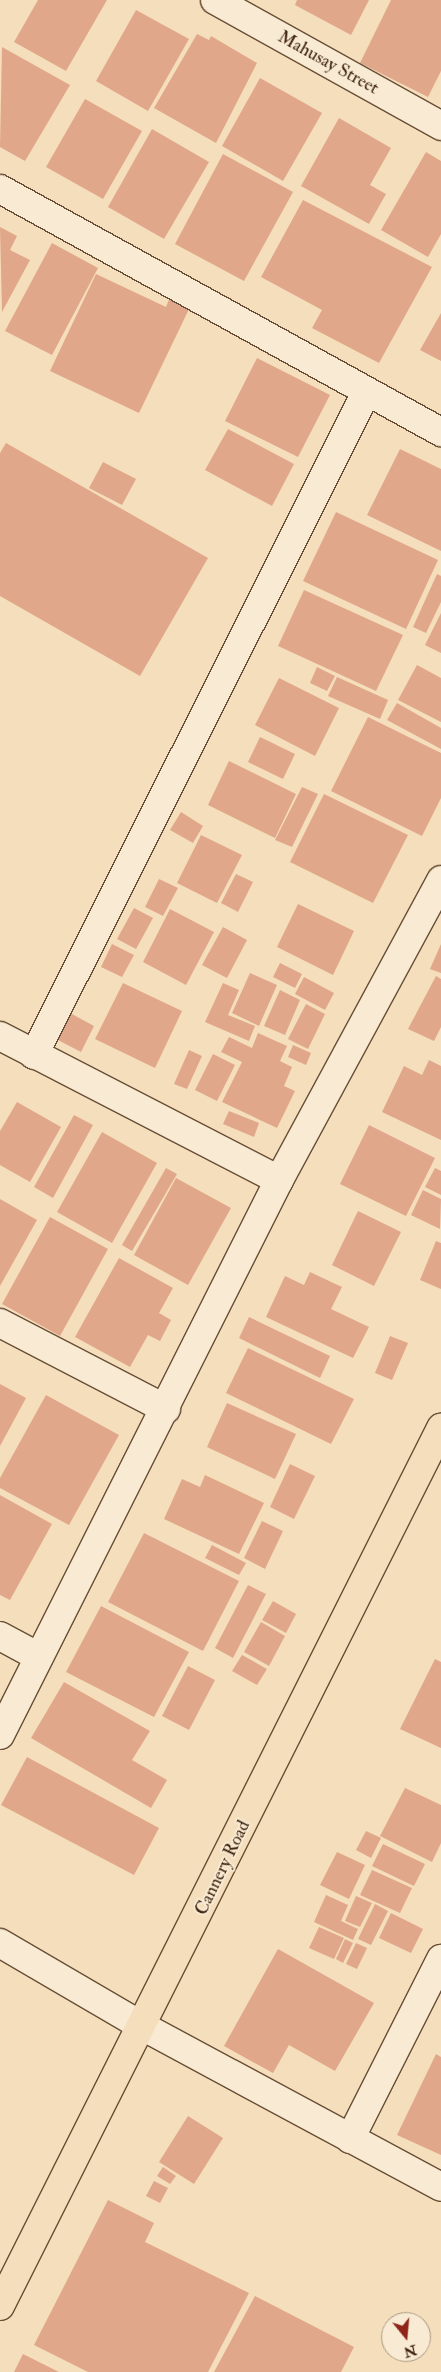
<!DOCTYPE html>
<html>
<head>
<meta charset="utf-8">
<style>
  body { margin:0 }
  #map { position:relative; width:441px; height:2372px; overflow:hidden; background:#f5debb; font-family:"IM FELL Double Pica",serif }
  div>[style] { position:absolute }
  .building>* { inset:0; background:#e1a78b }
  .roads { filter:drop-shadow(1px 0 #684e36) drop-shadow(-1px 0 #684e36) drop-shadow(0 1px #684e36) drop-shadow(0 -1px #684e36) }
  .minor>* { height:28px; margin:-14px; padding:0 14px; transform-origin:14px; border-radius:14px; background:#f8ead3 }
  .major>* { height:28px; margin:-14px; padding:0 14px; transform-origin:14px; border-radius:14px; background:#f5debb }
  span { translate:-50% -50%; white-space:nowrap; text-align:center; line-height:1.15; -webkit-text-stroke:4px #f8ead3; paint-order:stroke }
  .street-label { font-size:18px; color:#391e09 }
  .north { position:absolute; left:381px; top:2312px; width:50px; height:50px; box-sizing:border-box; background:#f8ead3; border:1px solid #ac9882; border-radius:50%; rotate:163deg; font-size:14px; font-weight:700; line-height:20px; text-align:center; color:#391e09 }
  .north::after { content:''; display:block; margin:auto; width:18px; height:22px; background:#8f2418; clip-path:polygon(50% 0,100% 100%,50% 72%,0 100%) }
</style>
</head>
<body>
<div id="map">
  <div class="building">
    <i style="clip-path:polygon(38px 0,107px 0,66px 71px,14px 42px)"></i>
    <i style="clip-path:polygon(297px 0,369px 0,351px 35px,295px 5px)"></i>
    <i style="clip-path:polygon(391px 0,441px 0,441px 71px,428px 97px,360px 63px)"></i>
    <i style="clip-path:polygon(136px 10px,189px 39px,148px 111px,96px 81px)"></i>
    <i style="clip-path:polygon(197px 34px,209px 40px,211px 36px,257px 63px,216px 143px,154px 108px)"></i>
    <i style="clip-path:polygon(2px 47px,70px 85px,25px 161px,0 147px)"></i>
    <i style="clip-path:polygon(260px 78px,322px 113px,283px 181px,222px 146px)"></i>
    <i style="clip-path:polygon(85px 99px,142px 131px,103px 199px,46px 167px)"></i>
    <i style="clip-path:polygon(339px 118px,391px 148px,370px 185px,386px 194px,369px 224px,301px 186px)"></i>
    <i style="clip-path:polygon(152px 129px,209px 162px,164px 239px,108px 207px)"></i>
    <i style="clip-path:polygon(426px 152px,441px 161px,441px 234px,428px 257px,381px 230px)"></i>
    <i style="clip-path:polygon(223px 154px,293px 192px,244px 281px,175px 244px)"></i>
    <i style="clip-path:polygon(303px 200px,432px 267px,379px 363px,312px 328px,322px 310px,261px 277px)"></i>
    <i style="clip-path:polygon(0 227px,17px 236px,10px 250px,30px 260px,2px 312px)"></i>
    <i style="clip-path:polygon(52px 243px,98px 268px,52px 355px,5px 331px)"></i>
    <i style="clip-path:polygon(96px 274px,166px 307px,170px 297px,190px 307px,139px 413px,50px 371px)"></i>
    <i style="clip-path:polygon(441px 313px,441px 361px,420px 350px)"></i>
    <i style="clip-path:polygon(257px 358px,330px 395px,298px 457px,225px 421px)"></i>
    <i style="clip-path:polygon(228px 429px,294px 464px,272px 506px,205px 470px)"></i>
    <i style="clip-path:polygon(6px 443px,208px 558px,140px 676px,0 596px,0 453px)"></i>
    <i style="clip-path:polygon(400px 449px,441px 469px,441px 551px,367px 515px)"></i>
    <i style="clip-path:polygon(103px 462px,136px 479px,122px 505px,89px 488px)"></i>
    <i style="clip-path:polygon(336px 512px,438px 560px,406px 629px,303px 581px)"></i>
    <i style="clip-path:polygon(437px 574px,441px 576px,441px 602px,426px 633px,413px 627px)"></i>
    <i style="clip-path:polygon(304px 590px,403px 635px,376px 691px,278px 646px)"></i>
    <i style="clip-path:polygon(441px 613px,441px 653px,425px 645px)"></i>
    <i style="clip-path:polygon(417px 665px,441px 678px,441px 722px,398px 700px)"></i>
    <i style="clip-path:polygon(317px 667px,335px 676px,327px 691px,310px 683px)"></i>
    <i style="clip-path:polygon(337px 677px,388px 700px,380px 719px,328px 696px)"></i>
    <i style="clip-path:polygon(279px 678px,339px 708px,315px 756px,255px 725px)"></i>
    <i style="clip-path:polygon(397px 703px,441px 728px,441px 749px,387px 720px)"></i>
    <i style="clip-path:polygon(368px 717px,441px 753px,441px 798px,422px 836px,331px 791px)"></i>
    <i style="clip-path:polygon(260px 737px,295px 754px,283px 779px,248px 762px)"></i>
    <i style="clip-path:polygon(229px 761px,296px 794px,275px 838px,208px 805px)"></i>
    <i style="clip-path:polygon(302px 787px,318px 794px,292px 847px,275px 840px)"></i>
    <i style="clip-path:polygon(324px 794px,408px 835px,373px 903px,290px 862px)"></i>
    <i style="clip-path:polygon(181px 812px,203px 826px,193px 843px,170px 830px)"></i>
    <i style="clip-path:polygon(201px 835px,242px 855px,217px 903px,177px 883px)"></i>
    <i style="clip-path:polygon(236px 874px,253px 882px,238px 912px,221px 903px)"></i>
    <i style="clip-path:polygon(159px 879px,178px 888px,163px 916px,145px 907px)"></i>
    <i style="clip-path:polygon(298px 904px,354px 931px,333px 975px,277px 947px)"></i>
    <i style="clip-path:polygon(134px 908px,153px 918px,136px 949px,117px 939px)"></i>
    <i style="clip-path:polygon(170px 909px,214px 932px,186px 985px,143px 962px)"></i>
    <i style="clip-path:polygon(223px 927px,247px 940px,227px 978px,202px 965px)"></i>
    <i style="clip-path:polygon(112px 944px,134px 955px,122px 977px,101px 967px)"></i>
    <i style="clip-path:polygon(441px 944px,441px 973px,430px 969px)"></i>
    <i style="clip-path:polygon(280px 963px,302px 974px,295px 988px,273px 977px)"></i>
    <i style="clip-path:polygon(250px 973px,277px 985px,259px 1026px,232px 1013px)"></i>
    <i style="clip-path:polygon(436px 976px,441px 979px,441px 1027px,434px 1041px,408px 1029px)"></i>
    <i style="clip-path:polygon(304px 977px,334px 993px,325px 1010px,295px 994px)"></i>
    <i style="clip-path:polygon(123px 983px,182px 1011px,155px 1068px,95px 1039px)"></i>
    <i style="clip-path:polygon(223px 983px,239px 990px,228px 1015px,255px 1026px,249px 1041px,205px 1022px)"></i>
    <i style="clip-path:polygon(280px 990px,300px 1000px,285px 1035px,264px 1026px)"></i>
    <i style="clip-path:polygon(306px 1004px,325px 1014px,308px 1049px,288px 1039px)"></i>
    <i style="clip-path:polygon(70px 1013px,94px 1026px,81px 1052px,56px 1039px)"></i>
    <i style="clip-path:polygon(258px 1033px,287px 1046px,280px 1061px,292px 1067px,284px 1086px,295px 1091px,277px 1128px,222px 1102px,242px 1062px,221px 1052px,229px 1037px,252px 1048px)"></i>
    <i style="clip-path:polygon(293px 1045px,311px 1053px,306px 1065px,288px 1057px)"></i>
    <i style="clip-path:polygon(189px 1050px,202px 1056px,187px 1089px,174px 1084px)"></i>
    <i style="clip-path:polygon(213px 1054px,235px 1065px,217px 1101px,195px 1090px)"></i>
    <i style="clip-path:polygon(429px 1060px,441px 1066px,441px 1140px,382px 1112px,404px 1066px,422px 1075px)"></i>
    <i style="clip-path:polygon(17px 1102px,61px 1127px,30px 1182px,0 1165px,0 1131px)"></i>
    <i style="clip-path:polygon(229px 1111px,259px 1123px,254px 1137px,223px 1124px)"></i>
    <i style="clip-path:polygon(74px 1115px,93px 1125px,53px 1198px,34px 1187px)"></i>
    <i style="clip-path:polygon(369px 1125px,435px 1158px,406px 1216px,340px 1184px)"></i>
    <i style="clip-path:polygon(102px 1132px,157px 1163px,112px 1243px,57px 1212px)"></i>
    <i style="clip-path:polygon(166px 1168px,177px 1174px,132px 1251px,122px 1245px)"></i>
    <i style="clip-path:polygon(435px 1168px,441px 1171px,441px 1195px,425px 1187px)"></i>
    <i style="clip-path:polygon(176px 1178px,231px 1208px,188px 1285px,134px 1255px)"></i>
    <i style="clip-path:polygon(423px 1190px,441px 1199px,440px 1229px,411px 1215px)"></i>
    <i style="clip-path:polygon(0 1199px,37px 1220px,0 1286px)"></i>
    <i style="clip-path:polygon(358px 1211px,401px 1232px,374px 1286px,332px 1265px)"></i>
    <i style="clip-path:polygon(50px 1217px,108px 1249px,60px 1336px,2px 1304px)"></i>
    <i style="clip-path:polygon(436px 1241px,441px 1243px,441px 1289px,420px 1280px)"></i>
    <i style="clip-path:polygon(119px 1258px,173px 1288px,159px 1313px,171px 1320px,160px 1341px,148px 1335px,130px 1367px,75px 1337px)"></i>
    <i style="clip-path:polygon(310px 1272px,342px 1287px,331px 1309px,369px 1327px,353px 1358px,266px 1317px,285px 1276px,304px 1285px)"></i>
    <i style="clip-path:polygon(249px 1317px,330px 1356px,320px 1378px,239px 1338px)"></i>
    <i style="clip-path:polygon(390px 1336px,408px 1343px,392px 1380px,375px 1373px)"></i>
    <i style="clip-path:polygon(248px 1348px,354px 1399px,331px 1444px,226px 1393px)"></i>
    <i style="clip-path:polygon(0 1384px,26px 1398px,0 1446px)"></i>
    <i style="clip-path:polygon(46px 1395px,119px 1435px,69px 1525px,0 1488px,0 1478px)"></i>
    <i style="clip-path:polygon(227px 1403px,296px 1434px,275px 1479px,207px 1447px)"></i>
    <i style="clip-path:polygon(290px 1464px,315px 1476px,294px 1519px,270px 1507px)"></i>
    <i style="clip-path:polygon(205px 1475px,264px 1503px,239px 1554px,164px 1519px,182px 1479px,200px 1487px)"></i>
    <i style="clip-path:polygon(0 1495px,52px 1524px,10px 1600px,0 1595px)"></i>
    <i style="clip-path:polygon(262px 1521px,283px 1531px,265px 1569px,244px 1558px)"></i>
    <i style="clip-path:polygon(144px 1533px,239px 1581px,203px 1651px,108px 1602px)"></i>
    <i style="clip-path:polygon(212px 1545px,246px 1563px,239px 1575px,205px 1558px)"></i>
    <i style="clip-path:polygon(248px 1585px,266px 1594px,233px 1658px,215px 1648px)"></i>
    <i style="clip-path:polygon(273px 1601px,296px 1614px,286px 1633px,262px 1620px)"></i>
    <i style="clip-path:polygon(101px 1606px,189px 1652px,154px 1717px,66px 1672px)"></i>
    <i style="clip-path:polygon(261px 1622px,285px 1636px,269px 1666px,244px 1652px)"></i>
    <i style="clip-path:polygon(242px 1655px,267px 1669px,257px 1685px,232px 1671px)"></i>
    <i style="clip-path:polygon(435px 1659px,441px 1662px,441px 1748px,400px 1729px)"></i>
    <i style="clip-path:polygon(188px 1666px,215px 1680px,189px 1730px,162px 1716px)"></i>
    <i style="clip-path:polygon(64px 1682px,150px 1731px,132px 1760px,167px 1780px,151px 1808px,31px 1738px)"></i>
    <i style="clip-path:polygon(27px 1757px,159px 1828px,134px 1875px,1px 1805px)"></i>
    <i style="clip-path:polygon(405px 1788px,441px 1805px,441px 1843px,432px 1862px,380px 1836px)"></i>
    <i style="clip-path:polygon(366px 1831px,381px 1838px,371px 1858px,356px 1850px)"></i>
    <i style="clip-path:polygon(383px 1844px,425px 1864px,414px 1886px,372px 1866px)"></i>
    <i style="clip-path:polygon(337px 1852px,365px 1865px,349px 1899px,320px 1885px)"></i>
    <i style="clip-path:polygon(372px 1870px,412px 1888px,400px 1913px,360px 1895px)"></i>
    <i style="clip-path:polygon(326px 1895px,348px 1905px,341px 1921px,358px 1929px,353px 1940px,314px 1922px)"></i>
    <i style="clip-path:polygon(356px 1896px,372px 1903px,360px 1927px,345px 1921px)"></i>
    <i style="clip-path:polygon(375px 1904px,388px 1911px,371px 1945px,358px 1939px)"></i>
    <i style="clip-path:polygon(391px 1913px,423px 1929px,411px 1953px,379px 1938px)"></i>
    <i style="clip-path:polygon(319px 1927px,344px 1938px,334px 1959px,309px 1948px)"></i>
    <i style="clip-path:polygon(345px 1939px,353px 1943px,343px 1963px,336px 1959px)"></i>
    <i style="clip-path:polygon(356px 1943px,367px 1948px,357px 1969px,346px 1964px)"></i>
    <i style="clip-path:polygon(278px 1949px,374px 2003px,335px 2071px,289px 2045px,273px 2073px,224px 2046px)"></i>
    <i style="clip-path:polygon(436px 2054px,441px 2057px,441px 2155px,397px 2135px)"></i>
    <i style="clip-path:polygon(188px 2116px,223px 2138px,194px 2184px,159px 2162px)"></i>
    <i style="clip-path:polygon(163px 2167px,176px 2176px,170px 2184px,157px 2176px)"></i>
    <i style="clip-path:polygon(154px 2181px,168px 2188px,160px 2203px,146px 2196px)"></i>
    <i style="clip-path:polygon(108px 2200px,154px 2223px,145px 2242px,249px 2293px,208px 2372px,88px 2372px,34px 2345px)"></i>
    <i style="clip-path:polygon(255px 2296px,354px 2347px,341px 2372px,214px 2372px)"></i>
    <i style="clip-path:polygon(23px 2354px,59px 2372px,14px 2372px)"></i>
  </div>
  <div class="roads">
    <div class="minor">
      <i style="left:215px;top:0;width:259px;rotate:29.1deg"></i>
      <i style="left:0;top:189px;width:504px;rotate:28.86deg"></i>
      <i style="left:0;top:1036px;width:314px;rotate:27.3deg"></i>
      <i style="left:34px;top:1055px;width:741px;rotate:-63.37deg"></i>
      <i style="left:0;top:1323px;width:187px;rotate:27.4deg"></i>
      <i style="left:0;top:1636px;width:44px;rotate:28.3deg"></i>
      <i style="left:0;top:1735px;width:621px;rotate:-63.31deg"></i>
      <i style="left:279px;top:1180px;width:341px;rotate:-61.6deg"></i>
      <i style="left:0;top:1943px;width:167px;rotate:30.3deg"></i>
      <i style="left:144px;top:2027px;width:337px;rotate:28.3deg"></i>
      <i style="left:350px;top:2139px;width:202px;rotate:-63.2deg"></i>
    </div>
    <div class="major">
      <i style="left:0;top:2306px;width:983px;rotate:-63.33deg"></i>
    </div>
  </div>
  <div class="street-label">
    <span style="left:328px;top:63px;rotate:29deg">Mahusay Street</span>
    <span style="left:223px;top:1868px;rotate:-64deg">Cannery Road</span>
  </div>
  <div class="north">N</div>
</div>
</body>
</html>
